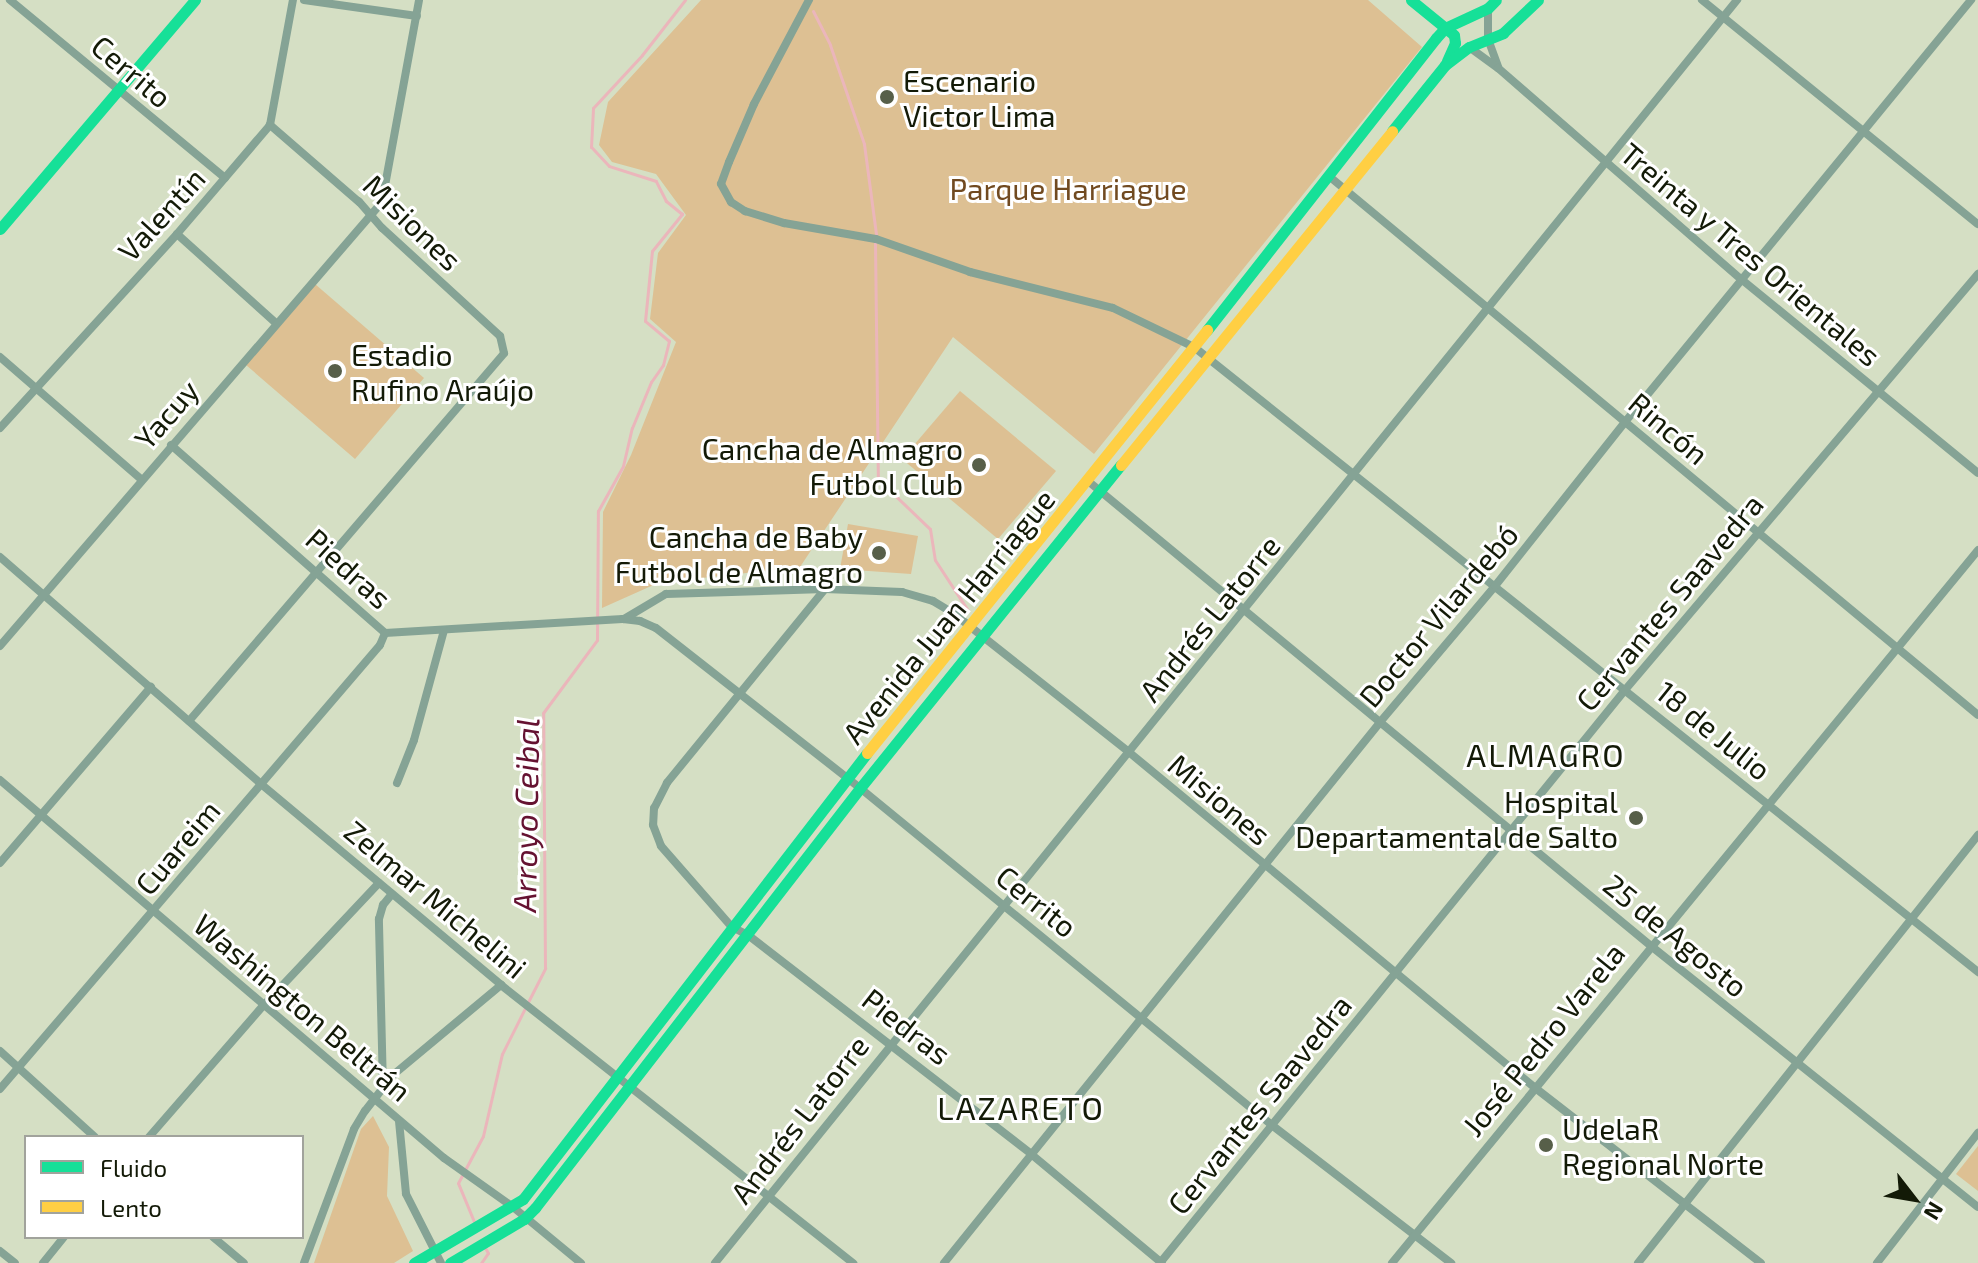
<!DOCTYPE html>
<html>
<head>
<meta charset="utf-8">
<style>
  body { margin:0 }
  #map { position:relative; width:1978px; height:1263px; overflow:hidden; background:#d5dfc4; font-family:"Exo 2",sans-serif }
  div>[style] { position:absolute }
  .green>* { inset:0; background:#ddc093 }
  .stream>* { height:3px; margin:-1.5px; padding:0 1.5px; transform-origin:1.5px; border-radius:1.5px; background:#ebb6bb }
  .street>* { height:8px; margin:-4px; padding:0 4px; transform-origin:4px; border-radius:4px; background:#85a395 }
  .fast>* { height:11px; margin:-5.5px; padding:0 5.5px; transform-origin:5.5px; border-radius:5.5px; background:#16e098 }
  .slow>* { height:11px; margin:-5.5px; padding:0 5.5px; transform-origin:5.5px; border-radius:5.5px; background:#ffcf43 }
  .dots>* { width:22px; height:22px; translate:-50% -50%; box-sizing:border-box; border:4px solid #fff; border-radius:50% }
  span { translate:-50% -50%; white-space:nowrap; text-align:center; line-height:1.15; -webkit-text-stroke:6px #fff; paint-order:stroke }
  .street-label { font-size:30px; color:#131a07 }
  .poi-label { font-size:30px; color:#131a07 }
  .left { translate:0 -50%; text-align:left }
  .right { translate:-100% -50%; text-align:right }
  .park-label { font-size:30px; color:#714a20 }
  .neighbourhood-label { font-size:32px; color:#131a07; letter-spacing:2px }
  .water-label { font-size:32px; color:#651231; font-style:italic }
  .legend { position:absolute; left:24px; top:1135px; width:280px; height:104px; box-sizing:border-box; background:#fff; border:2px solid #a1a39c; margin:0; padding:10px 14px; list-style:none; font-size:24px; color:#131a07 }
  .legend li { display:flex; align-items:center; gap:16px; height:40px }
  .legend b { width:40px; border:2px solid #a1a39c }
  .north { position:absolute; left:1874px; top:1159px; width:80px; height:80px; -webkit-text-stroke:6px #fff; paint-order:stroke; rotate:121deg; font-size:22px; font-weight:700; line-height:32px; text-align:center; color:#131a07 }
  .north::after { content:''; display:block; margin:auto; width:28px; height:36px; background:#131a07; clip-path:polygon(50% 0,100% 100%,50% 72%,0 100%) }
</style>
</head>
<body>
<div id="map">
  <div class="green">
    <i style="clip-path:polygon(701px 0,1368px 0,1422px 47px,1094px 454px,953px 337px,800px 567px,658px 583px,602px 608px,603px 512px,631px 455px,676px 342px,650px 319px,658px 253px,686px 215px,656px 174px,612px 162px,599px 145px,608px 102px)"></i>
    <i style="clip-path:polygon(315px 284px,424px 378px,355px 459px,246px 365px)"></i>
    <i style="clip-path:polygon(960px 391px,1056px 471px,998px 539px,902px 459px)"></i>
    <i style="clip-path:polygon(848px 524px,918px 536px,911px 574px,840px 569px)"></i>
    <i style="clip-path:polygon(373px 1116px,389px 1147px,387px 1196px,413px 1251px,394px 1263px,314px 1263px,361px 1129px)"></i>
    <i style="clip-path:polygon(1978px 1146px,1978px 1191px,1956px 1174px)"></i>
  </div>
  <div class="stream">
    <i style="left:813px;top:11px;width:38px;rotate:63deg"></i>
    <i style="left:830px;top:45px;width:105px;rotate:71deg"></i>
    <i style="left:864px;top:144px;width:91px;rotate:82.4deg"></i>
    <i style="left:875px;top:243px;width:236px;rotate:89.3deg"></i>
    <i style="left:878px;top:479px;width:72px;rotate:43.9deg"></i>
    <i style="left:930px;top:529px;width:31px;rotate:81deg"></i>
    <i style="left:935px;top:560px;width:59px;rotate:56.9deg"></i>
    <i style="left:528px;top:1002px;width:38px;rotate:-63deg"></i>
    <i style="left:545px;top:968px;width:255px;rotate:-90.4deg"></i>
    <i style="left:543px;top:713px;width:91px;rotate:-53.5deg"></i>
    <i style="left:597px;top:640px;width:129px;rotate:-89.6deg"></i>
    <i style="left:598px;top:511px;width:51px;rotate:-60.9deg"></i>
    <i style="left:623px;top:466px;width:39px;rotate:-77deg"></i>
    <i style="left:632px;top:428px;width:50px;rotate:-67.6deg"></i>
    <i style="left:651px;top:382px;width:21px;rotate:-55deg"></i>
    <i style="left:663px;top:365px;width:25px;rotate:-76deg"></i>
    <i style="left:669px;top:341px;width:31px;rotate:-140deg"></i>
    <i style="left:645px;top:321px;width:70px;rotate:-84.3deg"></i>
    <i style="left:652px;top:251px;width:48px;rotate:-51deg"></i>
    <i style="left:682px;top:214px;width:21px;rotate:-141deg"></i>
    <i style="left:666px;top:201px;width:22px;rotate:-117deg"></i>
    <i style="left:656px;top:181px;width:49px;rotate:-162.3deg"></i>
    <i style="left:609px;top:166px;width:26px;rotate:-133deg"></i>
    <i style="left:591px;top:147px;width:39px;rotate:-87deg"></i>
    <i style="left:593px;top:108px;width:72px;rotate:-47.2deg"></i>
    <i style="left:642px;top:55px;width:70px;rotate:-52deg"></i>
    <i style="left:475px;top:1224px;width:44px;rotate:-112.5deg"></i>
    <i style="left:458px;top:1183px;width:53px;rotate:-62deg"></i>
    <i style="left:483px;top:1136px;width:84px;rotate:-77deg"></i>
    <i style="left:502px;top:1054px;width:51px;rotate:-63.4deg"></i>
    <i style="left:481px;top:1263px;width:12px;rotate:-55deg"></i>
    <i style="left:488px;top:1253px;width:8px;rotate:-120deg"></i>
  </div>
  <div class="street">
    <i style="left:10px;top:0;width:279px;rotate:39.6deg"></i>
    <i style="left:304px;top:0;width:114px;rotate:8.1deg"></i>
    <i style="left:809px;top:0;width:118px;rotate:117.9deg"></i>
    <i style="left:754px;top:104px;width:63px;rotate:113.3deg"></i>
    <i style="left:729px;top:162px;width:23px;rotate:110deg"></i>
    <i style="left:721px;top:184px;width:21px;rotate:61deg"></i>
    <i style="left:731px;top:202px;width:17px;rotate:33deg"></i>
    <i style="left:745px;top:211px;width:41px;rotate:17.1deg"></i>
    <i style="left:784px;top:223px;width:93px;rotate:9.9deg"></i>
    <i style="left:876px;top:239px;width:100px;rotate:19.3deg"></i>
    <i style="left:970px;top:272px;width:147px;rotate:14.1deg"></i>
    <i style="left:1113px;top:308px;width:90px;rotate:25.7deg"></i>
    <i style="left:1194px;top:347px;width:1003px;rotate:38.56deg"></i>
    <i style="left:1702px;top:0;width:355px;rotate:39.1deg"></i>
    <i style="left:1488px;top:8px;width:31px;rotate:90deg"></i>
    <i style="left:1488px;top:39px;width:30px;rotate:70deg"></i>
    <i style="left:1469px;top:47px;width:36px;rotate:36deg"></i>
    <i style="left:1498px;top:68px;width:322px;rotate:41deg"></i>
    <i style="left:1741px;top:279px;width:306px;rotate:39.3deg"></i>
    <i style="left:1330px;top:177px;width:842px;rotate:39.7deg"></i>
    <i style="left:177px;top:234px;width:133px;rotate:42deg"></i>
    <i style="left:0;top:357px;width:186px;rotate:40.9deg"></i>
    <i style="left:0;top:428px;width:263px;rotate:-47.6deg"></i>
    <i style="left:177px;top:234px;width:143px;rotate:-49.5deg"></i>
    <i style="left:270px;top:125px;width:127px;rotate:-79.6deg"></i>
    <i style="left:171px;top:445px;width:285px;rotate:41.3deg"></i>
    <i style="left:385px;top:633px;width:238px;rotate:-3.4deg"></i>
    <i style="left:623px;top:619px;width:17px;rotate:7deg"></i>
    <i style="left:640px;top:621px;width:17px;rotate:24deg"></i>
    <i style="left:656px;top:628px;width:259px;rotate:38.1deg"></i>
    <i style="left:860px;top:788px;width:534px;rotate:39.3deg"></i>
    <i style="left:1273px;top:1126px;width:225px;rotate:37.6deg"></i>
    <i style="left:1088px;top:481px;width:730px;rotate:39.55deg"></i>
    <i style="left:1651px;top:946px;width:418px;rotate:38.6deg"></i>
    <i style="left:0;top:557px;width:346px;rotate:41deg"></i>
    <i style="left:261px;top:784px;width:313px;rotate:39.9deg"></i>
    <i style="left:501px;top:985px;width:449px;rotate:38.3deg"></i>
    <i style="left:825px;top:589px;width:250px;rotate:129.2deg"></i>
    <i style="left:667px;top:783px;width:28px;rotate:117deg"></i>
    <i style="left:654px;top:808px;width:17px;rotate:93deg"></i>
    <i style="left:653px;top:825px;width:22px;rotate:69deg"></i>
    <i style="left:661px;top:846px;width:108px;rotate:48.8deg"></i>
    <i style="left:732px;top:927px;width:18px;rotate:27deg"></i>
    <i style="left:748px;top:935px;width:358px;rotate:37.7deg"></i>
    <i style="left:1031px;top:1154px;width:170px;rotate:39.8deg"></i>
    <i style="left:624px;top:619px;width:49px;rotate:-30.8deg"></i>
    <i style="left:666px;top:594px;width:159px;rotate:-1.8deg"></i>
    <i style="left:825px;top:589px;width:77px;rotate:2.2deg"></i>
    <i style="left:902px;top:592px;width:32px;rotate:16deg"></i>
    <i style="left:933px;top:601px;width:23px;rotate:31deg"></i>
    <i style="left:953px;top:613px;width:226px;rotate:38.3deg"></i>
    <i style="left:1130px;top:753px;width:524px;rotate:39.58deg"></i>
    <i style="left:1534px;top:1087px;width:287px;rotate:37.8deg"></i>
    <i style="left:0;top:646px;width:586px;rotate:-49.29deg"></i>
    <i style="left:382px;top:202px;width:205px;rotate:-79.6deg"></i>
    <i style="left:189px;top:721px;width:484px;rotate:-49.4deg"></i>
    <i style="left:504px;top:353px;width:17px;rotate:-103deg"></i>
    <i style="left:500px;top:336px;width:160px;rotate:-137.5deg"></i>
    <i style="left:382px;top:228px;width:35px;rotate:-131deg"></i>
    <i style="left:359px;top:202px;width:118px;rotate:-139.1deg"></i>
    <i style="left:0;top:780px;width:583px;rotate:40.41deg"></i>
    <i style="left:444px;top:1158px;width:85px;rotate:35.4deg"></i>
    <i style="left:513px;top:1207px;width:88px;rotate:39.5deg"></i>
    <i style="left:397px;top:783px;width:46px;rotate:-68.4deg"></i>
    <i style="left:414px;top:740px;width:114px;rotate:-74.7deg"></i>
    <i style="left:0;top:863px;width:232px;rotate:-49.4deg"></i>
    <i style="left:0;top:1051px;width:128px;rotate:42.2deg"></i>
    <i style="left:383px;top:1088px;width:169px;rotate:-91.4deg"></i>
    <i style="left:379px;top:919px;width:15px;rotate:-74deg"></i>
    <i style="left:383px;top:905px;width:14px;rotate:-51deg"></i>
    <i style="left:0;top:1089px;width:584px;rotate:-49.44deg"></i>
    <i style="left:380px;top:645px;width:13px;rotate:-67deg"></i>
    <i style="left:399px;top:1121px;width:73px;rotate:84.5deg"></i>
    <i style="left:406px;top:1194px;width:77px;rotate:63.1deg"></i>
    <i style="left:149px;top:1137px;width:174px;rotate:-49deg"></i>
    <i style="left:263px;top:1006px;width:169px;rotate:-46.7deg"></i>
    <i style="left:213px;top:1237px;width:40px;rotate:40deg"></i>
    <i style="left:0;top:1251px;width:19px;rotate:39deg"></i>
    <i style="left:43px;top:1263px;width:33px;rotate:-51deg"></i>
    <i style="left:304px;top:1263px;width:143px;rotate:-69.5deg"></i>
    <i style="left:354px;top:1129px;width:21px;rotate:-59deg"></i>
    <i style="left:365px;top:1111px;width:46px;rotate:-52.1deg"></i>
    <i style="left:393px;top:1075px;width:141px;rotate:-39.8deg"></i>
    <i style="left:715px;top:1263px;width:1625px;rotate:-51.02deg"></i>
    <i style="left:944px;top:1263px;width:696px;rotate:-51.12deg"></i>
    <i style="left:1381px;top:721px;width:177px;rotate:-49.8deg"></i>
    <i style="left:1495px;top:586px;width:209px;rotate:-51.6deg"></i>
    <i style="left:1625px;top:422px;width:546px;rotate:-50.65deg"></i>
    <i style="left:1160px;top:1263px;width:738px;rotate:-50.94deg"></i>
    <i style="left:1625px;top:690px;width:546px;rotate:-49.68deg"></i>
    <i style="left:1392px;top:1263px;width:923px;rotate:-50.58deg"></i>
    <i style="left:1638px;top:1263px;width:547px;rotate:-51.54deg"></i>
    <i style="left:1877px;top:1263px;width:165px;rotate:-52.2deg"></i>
  </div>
  <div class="fast">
    <i style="left:1411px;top:0;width:55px;rotate:39.1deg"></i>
    <i style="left:1454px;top:35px;width:8px;rotate:83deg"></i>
    <i style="left:1455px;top:43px;width:20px;rotate:114deg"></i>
    <i style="left:1392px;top:131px;width:85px;rotate:-51.2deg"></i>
    <i style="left:1445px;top:65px;width:30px;rotate:-37deg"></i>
    <i style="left:1469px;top:47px;width:37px;rotate:-22deg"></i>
    <i style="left:1503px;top:33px;width:48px;rotate:-43.3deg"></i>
    <i style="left:0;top:229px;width:301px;rotate:-49.6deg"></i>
    <i style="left:1207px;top:330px;width:371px;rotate:-51.9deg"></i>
    <i style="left:1436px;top:38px;width:13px;rotate:-48deg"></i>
    <i style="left:1445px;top:28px;width:47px;rotate:-24.9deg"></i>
    <i style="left:1488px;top:8px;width:11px;rotate:-45deg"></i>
    <i style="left:414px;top:1263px;width:126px;rotate:-30.4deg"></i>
    <i style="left:523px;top:1199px;width:563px;rotate:-52.36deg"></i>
    <i style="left:450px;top:1263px;width:86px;rotate:-30.7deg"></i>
    <i style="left:524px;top:1219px;width:16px;rotate:-45deg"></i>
    <i style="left:535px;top:1208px;width:531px;rotate:-52.27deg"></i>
    <i style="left:860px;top:788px;width:415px;rotate:-51.1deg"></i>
  </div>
  <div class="slow">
    <i style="left:1121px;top:465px;width:430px;rotate:-50.9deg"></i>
    <i style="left:867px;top:753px;width:543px;rotate:-51.21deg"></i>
  </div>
  <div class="dots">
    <i style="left:887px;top:97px;background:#575f49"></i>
    <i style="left:335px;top:371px;background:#575f49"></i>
    <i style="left:979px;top:465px;background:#575f49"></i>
    <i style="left:879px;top:553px;background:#575f49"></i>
    <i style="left:1636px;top:818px;background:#575f49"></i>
    <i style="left:1546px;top:1145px;background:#575f49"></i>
  </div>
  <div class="street-label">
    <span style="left:132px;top:71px;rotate:40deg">Cerrito</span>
    <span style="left:161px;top:214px;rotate:-48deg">Valentín</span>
    <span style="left:413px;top:222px;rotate:44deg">Misiones</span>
    <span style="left:1751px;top:254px;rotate:40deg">Treinta y Tres Orientales</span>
    <span style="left:166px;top:414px;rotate:-49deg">Yacuy</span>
    <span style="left:1669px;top:428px;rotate:40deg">Rincón</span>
    <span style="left:349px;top:568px;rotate:42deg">Piedras</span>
    <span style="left:1669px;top:602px;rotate:-50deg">Cervantes Saavedra</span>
    <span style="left:1438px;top:615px;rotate:-50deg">Doctor Vilardebó</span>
    <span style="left:948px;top:616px;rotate:-51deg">Avenida Juan Harriague</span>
    <span style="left:1209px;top:618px;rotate:-51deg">Andrés Latorre</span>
    <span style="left:1714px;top:730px;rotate:39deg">18 de Julio</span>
    <span style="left:1220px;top:799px;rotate:40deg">Misiones</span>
    <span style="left:177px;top:847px;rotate:-50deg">Cuareim</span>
    <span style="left:436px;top:899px;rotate:40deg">Zelmar Michelini</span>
    <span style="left:1037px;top:901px;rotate:39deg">Cerrito</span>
    <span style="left:1676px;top:935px;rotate:39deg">25 de Agosto</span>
    <span style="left:303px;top:1007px;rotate:40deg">Washington Beltrán</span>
    <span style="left:907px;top:1026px;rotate:38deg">Piedras</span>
    <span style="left:1543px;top:1039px;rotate:-51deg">José Pedro Varela</span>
    <span style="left:1259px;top:1104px;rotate:-51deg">Cervantes Saavedra</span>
    <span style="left:799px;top:1119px;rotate:-52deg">Andrés Latorre</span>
  </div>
  <div class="poi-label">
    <span class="left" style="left:903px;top:97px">Escenario<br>Victor Lima</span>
    <span class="left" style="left:351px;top:371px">Estadio<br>Rufino Araújo</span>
    <span class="right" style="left:963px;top:465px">Cancha de Almagro<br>Futbol Club</span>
    <span class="right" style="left:863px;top:553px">Cancha de Baby<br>Futbol de Almagro</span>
    <span class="right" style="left:1618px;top:818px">Hospital<br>Departamental de Salto</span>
    <span class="left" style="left:1562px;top:1145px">UdelaR<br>Regional Norte</span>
  </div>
  <div class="park-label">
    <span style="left:1068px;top:188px">Parque Harriague</span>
  </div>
  <div class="neighbourhood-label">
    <span style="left:1546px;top:754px">ALMAGRO</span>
    <span style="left:1021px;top:1107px">LAZARETO</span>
  </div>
  <div class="water-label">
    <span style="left:525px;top:815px;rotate:-89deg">Arroyo Ceibal</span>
  </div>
  <ul class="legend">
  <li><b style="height:10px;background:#16e098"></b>Fluido</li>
  <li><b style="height:10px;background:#ffcf43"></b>Lento</li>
  </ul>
  <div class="north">N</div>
</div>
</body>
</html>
